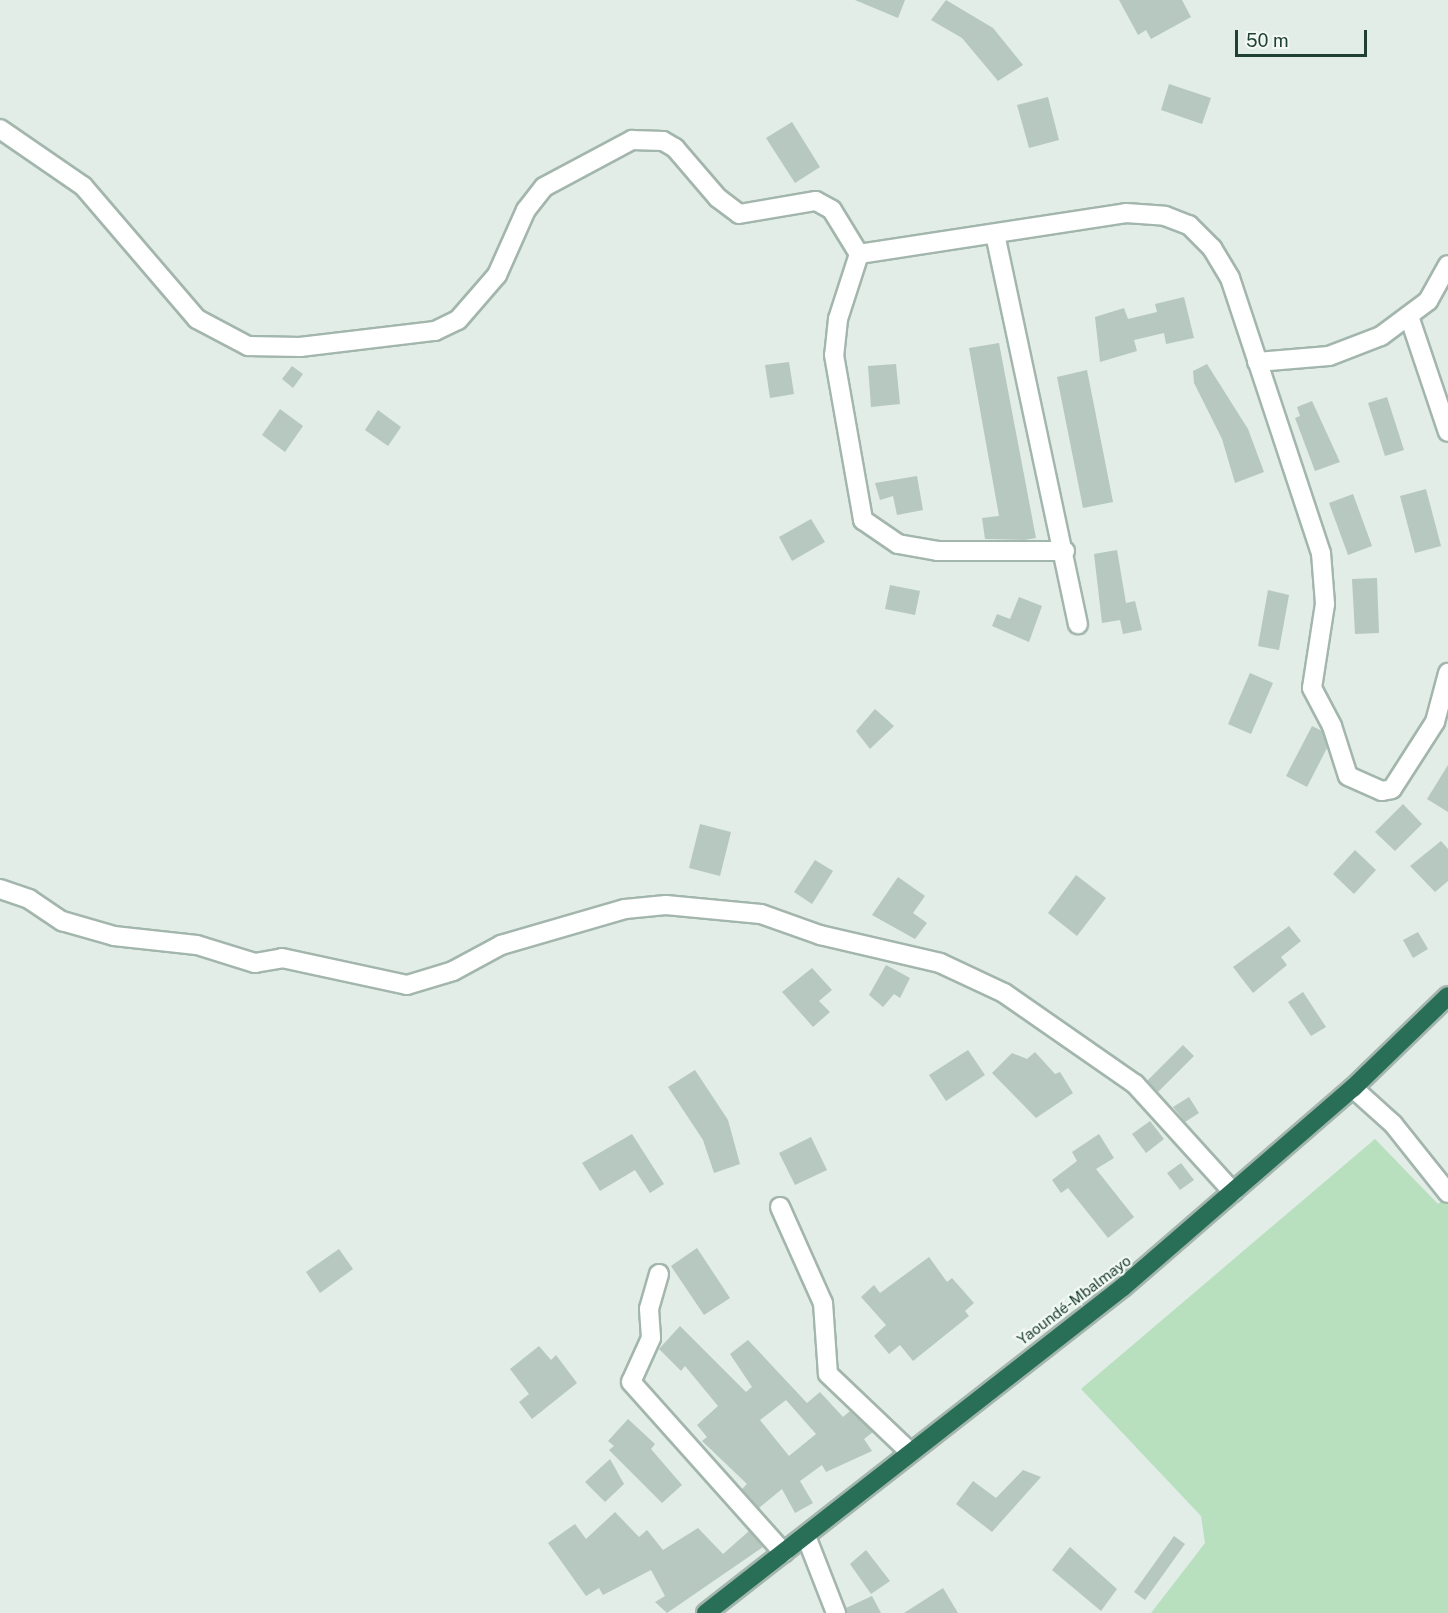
<!DOCTYPE html>
<html>
<head>
<meta charset="utf-8">
<style>
  body { margin:0 }
  #map { position:relative; width:1448px; height:1613px; overflow:hidden; background:#e1ede6; font-family:"Public Sans",sans-serif }
  div>[style] { position:absolute }
  .green>* { inset:0; background:#b8e0be }
  .building>* { inset:0; background:#b6c8bf }
  .roads { filter:drop-shadow(2px 0 #a3b6ad) drop-shadow(-2px 0 #a3b6ad) drop-shadow(0 2px #a3b6ad) drop-shadow(0 -2px #a3b6ad) }
  .street>* { height:18px; margin:-9px; padding:0 9px; transform-origin:9px; border-radius:9px; background:#fff }
  .highway>* { height:18px; margin:-9px; padding:0 9px; transform-origin:9px; border-radius:9px; background:#296e57 }
  span { translate:-50% -50%; white-space:nowrap; text-align:center; line-height:1.15; -webkit-text-stroke:4.5px #f2f9f5; paint-order:stroke }
  .street-label { font-size:15px; color:#204033 }
  .scale { position:absolute; left:1235px; top:30px; width:132px; height:27px; box-sizing:border-box; border:3px solid #204033; border-top:0; padding-left:8px; font-size:18px; line-height:21px; white-space:nowrap; color:#204033; -webkit-text-stroke:4px #f2f9f5; paint-order:stroke }
</style>
</head>
<body>
<div id="map">
  <div class="green">
    <i style="clip-path:polygon(1375px 1139px,1438px 1204px,1448px 1196px,1448px 1613px,1151px 1613px,1205px 1543px,1201px 1516px,1081px 1389px)"></i>
  </div>
  <div class="building">
    <i style="clip-path:polygon(855px 0,905px 0,898px 18px)"></i>
    <i style="clip-path:polygon(946px 0,993px 28px,1023px 65px,998px 81px,962px 38px,931px 20px)"></i>
    <i style="clip-path:polygon(1119px 0,1182px 0,1191px 17px,1151px 39px,1146px 30px,1138px 35px)"></i>
    <i style="clip-path:polygon(1169px 84px,1211px 98px,1202px 124px,1161px 110px)"></i>
    <i style="clip-path:polygon(1048px 97px,1059px 140px,1029px 148px,1017px 105px)"></i>
    <i style="clip-path:polygon(792px 122px,820px 167px,795px 183px,766px 138px)"></i>
    <i style="clip-path:polygon(1184px 297px,1194px 338px,1166px 344px,1164px 333px,1134px 340px,1137px 351px,1100px 362px,1095px 317px,1124px 308px,1128px 319px,1157px 312px,1155px 304px)"></i>
    <i style="clip-path:polygon(999px 343px,1036px 538px,1024px 540px,985px 539px,982px 518px,999px 516px,969px 348px)"></i>
    <i style="clip-path:polygon(789px 362px,794px 394px,770px 398px,765px 365px)"></i>
    <i style="clip-path:polygon(896px 364px,900px 404px,871px 407px,868px 366px)"></i>
    <i style="clip-path:polygon(1207px 364px,1248px 429px,1264px 472px,1235px 483px,1222px 439px,1194px 383px,1193px 371px)"></i>
    <i style="clip-path:polygon(292px 366px,303px 374px,293px 388px,282px 379px)"></i>
    <i style="clip-path:polygon(1087px 370px,1113px 502px,1083px 508px,1057px 377px)"></i>
    <i style="clip-path:polygon(1387px 397px,1404px 450px,1385px 456px,1368px 403px)"></i>
    <i style="clip-path:polygon(1312px 401px,1340px 462px,1315px 471px,1295px 418px,1300px 416px,1297px 407px)"></i>
    <i style="clip-path:polygon(280px 409px,303px 426px,285px 452px,262px 435px)"></i>
    <i style="clip-path:polygon(378px 410px,401px 427px,388px 446px,365px 430px)"></i>
    <i style="clip-path:polygon(917px 476px,923px 510px,897px 515px,893px 496px,880px 500px,875px 483px)"></i>
    <i style="clip-path:polygon(1426px 489px,1441px 546px,1415px 553px,1400px 496px)"></i>
    <i style="clip-path:polygon(1353px 494px,1372px 546px,1348px 555px,1329px 503px)"></i>
    <i style="clip-path:polygon(811px 519px,825px 542px,792px 561px,779px 537px)"></i>
    <i style="clip-path:polygon(1117px 550px,1126px 603px,1135px 601px,1142px 630px,1123px 634px,1120px 620px,1102px 623px,1094px 554px)"></i>
    <i style="clip-path:polygon(1377px 578px,1379px 633px,1355px 634px,1352px 579px)"></i>
    <i style="clip-path:polygon(890px 585px,920px 591px,915px 615px,885px 609px)"></i>
    <i style="clip-path:polygon(1268px 590px,1289px 595px,1279px 650px,1258px 646px)"></i>
    <i style="clip-path:polygon(1019px 597px,1042px 606px,1029px 642px,992px 626px,997px 614px,1010px 619px)"></i>
    <i style="clip-path:polygon(1250px 673px,1273px 683px,1251px 734px,1228px 724px)"></i>
    <i style="clip-path:polygon(875px 709px,894px 726px,870px 749px,856px 731px)"></i>
    <i style="clip-path:polygon(1312px 726px,1322px 731px,1327px 748px,1307px 787px,1286px 776px)"></i>
    <i style="clip-path:polygon(1448px 765px,1448px 812px,1427px 799px)"></i>
    <i style="clip-path:polygon(1403px 804px,1422px 824px,1395px 851px,1375px 832px)"></i>
    <i style="clip-path:polygon(700px 824px,731px 832px,720px 876px,689px 868px)"></i>
    <i style="clip-path:polygon(1441px 841px,1448px 849px,1448px 881px,1435px 892px,1410px 866px)"></i>
    <i style="clip-path:polygon(1355px 850px,1376px 870px,1354px 894px,1333px 874px)"></i>
    <i style="clip-path:polygon(815px 860px,833px 871px,812px 904px,794px 892px)"></i>
    <i style="clip-path:polygon(1076px 875px,1106px 898px,1077px 936px,1048px 913px)"></i>
    <i style="clip-path:polygon(898px 877px,925px 896px,913px 913px,927px 923px,915px 939px,872px 915px)"></i>
    <i style="clip-path:polygon(1289px 926px,1301px 941px,1281px 957px,1287px 965px,1253px 993px,1233px 967px)"></i>
    <i style="clip-path:polygon(1418px 932px,1428px 949px,1413px 958px,1403px 940px)"></i>
    <i style="clip-path:polygon(886px 965px,910px 978px,900px 998px,894px 994px,883px 1007px,869px 995px)"></i>
    <i style="clip-path:polygon(812px 968px,832px 990px,819px 1001px,830px 1012px,813px 1027px,782px 992px)"></i>
    <i style="clip-path:polygon(1303px 992px,1326px 1027px,1311px 1036px,1288px 1002px)"></i>
    <i style="clip-path:polygon(1183px 1045px,1194px 1056px,1158px 1092px,1147px 1081px)"></i>
    <i style="clip-path:polygon(968px 1050px,985px 1075px,946px 1101px,929px 1075px)"></i>
    <i style="clip-path:polygon(1035px 1052px,1055px 1074px,1060px 1072px,1073px 1093px,1036px 1118px,992px 1073px,1012px 1053px,1027px 1059px)"></i>
    <i style="clip-path:polygon(695px 1070px,728px 1120px,740px 1164px,714px 1173px,703px 1140px,668px 1087px)"></i>
    <i style="clip-path:polygon(1189px 1097px,1199px 1113px,1185px 1122px,1173px 1107px)"></i>
    <i style="clip-path:polygon(1150px 1121px,1164px 1139px,1146px 1153px,1132px 1134px)"></i>
    <i style="clip-path:polygon(632px 1134px,664px 1184px,650px 1193px,635px 1170px,600px 1191px,582px 1163px)"></i>
    <i style="clip-path:polygon(1099px 1134px,1114px 1158px,1096px 1169px,1134px 1217px,1108px 1238px,1068px 1188px,1061px 1193px,1052px 1180px,1077px 1161px,1072px 1152px)"></i>
    <i style="clip-path:polygon(811px 1137px,827px 1170px,795px 1185px,779px 1153px)"></i>
    <i style="clip-path:polygon(1181px 1163px,1194px 1180px,1180px 1190px,1167px 1173px)"></i>
    <i style="clip-path:polygon(697px 1248px,730px 1298px,704px 1315px,671px 1266px)"></i>
    <i style="clip-path:polygon(339px 1249px,353px 1269px,320px 1293px,306px 1272px)"></i>
    <i style="clip-path:polygon(929px 1257px,947px 1282px,952px 1278px,974px 1303px,965px 1311px,969px 1316px,913px 1361px,900px 1345px,889px 1354px,874px 1336px,886px 1325px,861px 1297px,874px 1285px,880px 1293px)"></i>
    <i style="clip-path:polygon(evenodd,680px 1326px,746px 1392px,752px 1387px,730px 1354px,748px 1340px,807px 1403px,820px 1392px,843px 1417px,850px 1411px,873px 1432px,864px 1439px,872px 1451px,826px 1472px,822px 1465px,800px 1481px,813px 1503px,795px 1513px,782px 1489px,759px 1508px,742px 1489px,747px 1484px,702px 1441px,707px 1437px,697px 1425px,718px 1406px,685px 1366px,681px 1371px,659px 1349px,680px 1326px,786px 1400px,816px 1434px,789px 1456px,760px 1420px,786px 1400px)"></i>
    <i style="clip-path:polygon(539px 1346px,551px 1360px,556px 1355px,577px 1383px,532px 1419px,519px 1402px,529px 1394px,510px 1369px)"></i>
    <i style="clip-path:polygon(628px 1419px,655px 1444px,651px 1449px,682px 1485px,662px 1503px,609px 1450px,614px 1446px,608px 1441px)"></i>
    <i style="clip-path:polygon(610px 1459px,624px 1484px,605px 1502px,585px 1482px)"></i>
    <i style="clip-path:polygon(1023px 1470px,1041px 1477px,992px 1532px,956px 1504px,973px 1481px,996px 1498px)"></i>
    <i style="clip-path:polygon(615px 1512px,639px 1537px,647px 1530px,663px 1550px,698px 1528px,723px 1554px,749px 1531px,763px 1547px,667px 1613px,655px 1602px,665px 1596px,651px 1570px,603px 1595px,599px 1588px,586px 1596px,548px 1543px,575px 1524px,586px 1539px)"></i>
    <i style="clip-path:polygon(1174px 1536px,1185px 1544px,1145px 1600px,1134px 1592px)"></i>
    <i style="clip-path:polygon(1070px 1547px,1117px 1589px,1101px 1611px,1052px 1570px)"></i>
    <i style="clip-path:polygon(866px 1550px,890px 1581px,871px 1594px,850px 1564px)"></i>
    <i style="clip-path:polygon(943px 1588px,958px 1613px,904px 1613px)"></i>
    <i style="clip-path:polygon(872px 1596px,881px 1613px,847px 1613px,846px 1608px)"></i>
  </div>
  <div class="roads">
    <div class="street">
      <i style="left:0;top:129px;width:101px;rotate:34.5deg"></i>
      <i style="left:83px;top:186px;width:175px;rotate:49.4deg"></i>
      <i style="left:197px;top:319px;width:58px;rotate:27.9deg"></i>
      <i style="left:248px;top:346px;width:52px;rotate:1.1deg"></i>
      <i style="left:300px;top:347px;width:136px;rotate:-6.8deg"></i>
      <i style="left:435px;top:331px;width:25px;rotate:-26deg"></i>
      <i style="left:458px;top:320px;width:60px;rotate:-49.1deg"></i>
      <i style="left:497px;top:275px;width:71px;rotate:-66deg"></i>
      <i style="left:526px;top:210px;width:29px;rotate:-52deg"></i>
      <i style="left:544px;top:187px;width:100px;rotate:-28.1deg"></i>
      <i style="left:632px;top:140px;width:31px;rotate:2deg"></i>
      <i style="left:663px;top:141px;width:14px;rotate:30deg"></i>
      <i style="left:675px;top:148px;width:66px;rotate:49.3deg"></i>
      <i style="left:718px;top:198px;width:26px;rotate:37deg"></i>
      <i style="left:739px;top:214px;width:78px;rotate:-9.6deg"></i>
      <i style="left:816px;top:201px;width:18px;rotate:29deg"></i>
      <i style="left:832px;top:210px;width:52px;rotate:58.5deg"></i>
      <i style="left:859px;top:254px;width:68px;rotate:107.9deg"></i>
      <i style="left:838px;top:319px;width:36px;rotate:96deg"></i>
      <i style="left:834px;top:355px;width:168px;rotate:80deg"></i>
      <i style="left:863px;top:520px;width:42px;rotate:34.4deg"></i>
      <i style="left:898px;top:544px;width:40px;rotate:10deg"></i>
      <i style="left:937px;top:551px;width:128px"></i>
      <i style="left:995px;top:234px;width:399px;rotate:78deg"></i>
      <i style="left:859px;top:254px;width:270px;rotate:-8.7deg"></i>
      <i style="left:1126px;top:213px;width:39px;rotate:4deg"></i>
      <i style="left:1165px;top:216px;width:26px;rotate:21deg"></i>
      <i style="left:1189px;top:225px;width:33px;rotate:45deg"></i>
      <i style="left:1212px;top:248px;width:35px;rotate:59deg"></i>
      <i style="left:1230px;top:278px;width:290px;rotate:71.7deg"></i>
      <i style="left:1321px;top:553px;width:51px;rotate:85.5deg"></i>
      <i style="left:1325px;top:604px;width:85px;rotate:98.8deg"></i>
      <i style="left:1312px;top:688px;width:43px;rotate:62.2deg"></i>
      <i style="left:1332px;top:726px;width:52px;rotate:72.3deg"></i>
      <i style="left:1348px;top:776px;width:37px;rotate:24deg"></i>
      <i style="left:1382px;top:791px;width:10px;rotate:-11deg"></i>
      <i style="left:1392px;top:789px;width:80px;rotate:-57.3deg"></i>
      <i style="left:1435px;top:722px;width:51px;rotate:-75.1deg"></i>
      <i style="left:1410px;top:319px;width:119px;rotate:71.4deg"></i>
      <i style="left:1257px;top:362px;width:72px;rotate:-4.8deg"></i>
      <i style="left:1329px;top:356px;width:56px;rotate:-21deg"></i>
      <i style="left:1381px;top:336px;width:59px;rotate:-36.7deg"></i>
      <i style="left:1428px;top:301px;width:41px;rotate:-60.9deg"></i>
      <i style="left:0;top:889px;width:31px;rotate:19deg"></i>
      <i style="left:29px;top:899px;width:40px;rotate:34deg"></i>
      <i style="left:62px;top:921px;width:54px;rotate:16.1deg"></i>
      <i style="left:114px;top:936px;width:83px;rotate:6.2deg"></i>
      <i style="left:197px;top:945px;width:61px;rotate:17.2deg"></i>
      <i style="left:255px;top:963px;width:27px;rotate:-10deg"></i>
      <i style="left:282px;top:958px;width:128px;rotate:12.2deg"></i>
      <i style="left:407px;top:985px;width:48px;rotate:-16.9deg"></i>
      <i style="left:453px;top:971px;width:55px;rotate:-28.4deg"></i>
      <i style="left:501px;top:945px;width:129px;rotate:-16.2deg"></i>
      <i style="left:625px;top:909px;width:41px;rotate:-5.6deg"></i>
      <i style="left:666px;top:905px;width:95px;rotate:5.4deg"></i>
      <i style="left:761px;top:914px;width:63px;rotate:19.6deg"></i>
      <i style="left:820px;top:935px;width:123px;rotate:13.1deg"></i>
      <i style="left:940px;top:963px;width:71px;rotate:25.1deg"></i>
      <i style="left:1004px;top:993px;width:160px;rotate:34.8deg"></i>
      <i style="left:1135px;top:1084px;width:146px;rotate:47.8deg"></i>
      <i style="left:1353px;top:1088px;width:54px;rotate:42deg"></i>
      <i style="left:1393px;top:1124px;width:88px;rotate:51.4deg"></i>
      <i style="left:780px;top:1207px;width:105px;rotate:65.9deg"></i>
      <i style="left:823px;top:1303px;width:71px;rotate:86deg"></i>
      <i style="left:828px;top:1374px;width:113px;rotate:43.6deg"></i>
      <i style="left:659px;top:1274px;width:36px;rotate:106deg"></i>
      <i style="left:649px;top:1309px;width:29px;rotate:86deg"></i>
      <i style="left:651px;top:1338px;width:48px;rotate:114.4deg"></i>
      <i style="left:631px;top:1382px;width:229px;rotate:48.2deg"></i>
      <i style="left:806px;top:1536px;width:83px;rotate:68.7deg"></i>
    </div>
    <div class="highway">
      <i style="left:706px;top:1613px;width:529px;rotate:-38.02deg"></i>
      <i style="left:1123px;top:1287px;width:304px;rotate:-40.9deg"></i>
      <i style="left:1353px;top:1088px;width:132px;rotate:-44.1deg"></i>
    </div>
  </div>
  <div class="street-label">
    <span style="left:1074px;top:1300px;rotate:-37deg">Yaoundé-Mbalmayo</span>
  </div>
  <div class="scale">50 m</div>
</div>
</body>
</html>
